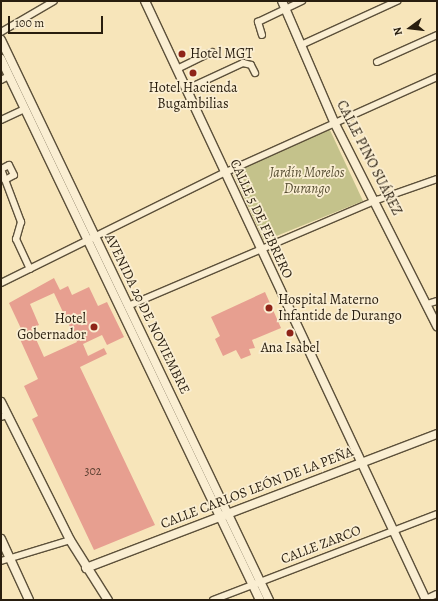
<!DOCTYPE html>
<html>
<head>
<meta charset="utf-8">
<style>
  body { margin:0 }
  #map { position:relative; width:438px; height:601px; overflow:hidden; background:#f7e5ba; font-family:Alegreya,serif }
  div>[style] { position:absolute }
  .green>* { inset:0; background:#c4c28b }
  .building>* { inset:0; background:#e79f90 }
  .roads { filter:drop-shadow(1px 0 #5c503a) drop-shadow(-1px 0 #5c503a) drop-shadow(0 1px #5c503a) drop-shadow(0 -1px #5c503a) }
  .street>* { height:6px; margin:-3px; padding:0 3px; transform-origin:3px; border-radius:3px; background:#faeed2 }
  .secondary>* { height:8px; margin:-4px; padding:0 4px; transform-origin:4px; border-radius:4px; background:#faeed2 }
  .dots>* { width:11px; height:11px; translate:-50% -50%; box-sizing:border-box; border:2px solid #faeed2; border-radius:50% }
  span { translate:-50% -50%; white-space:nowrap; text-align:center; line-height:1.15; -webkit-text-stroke:3.5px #faeed2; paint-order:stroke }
  .number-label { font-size:12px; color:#583e2f }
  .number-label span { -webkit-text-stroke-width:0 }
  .poi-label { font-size:14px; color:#291e0f }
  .left { translate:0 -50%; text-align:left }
  .right { translate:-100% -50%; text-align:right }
  .street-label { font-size:14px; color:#291e0f }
  .park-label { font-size:14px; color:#584f34; font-style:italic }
  .frame { position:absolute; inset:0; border:2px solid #291e0f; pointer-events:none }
  .north { position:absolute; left:390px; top:8px; width:40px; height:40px; -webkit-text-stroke:3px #faeed2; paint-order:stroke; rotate:255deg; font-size:11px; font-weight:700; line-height:16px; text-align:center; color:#291e0f }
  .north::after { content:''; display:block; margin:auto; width:14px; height:18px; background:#291e0f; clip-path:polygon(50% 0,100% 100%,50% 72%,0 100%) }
  .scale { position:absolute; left:8px; top:16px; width:95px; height:18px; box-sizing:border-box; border:2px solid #291e0f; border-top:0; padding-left:5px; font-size:12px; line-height:14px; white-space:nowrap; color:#291e0f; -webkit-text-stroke:3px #faeed2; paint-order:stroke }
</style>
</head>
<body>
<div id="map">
  <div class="green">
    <i style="clip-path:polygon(329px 128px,363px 201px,264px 241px,233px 173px)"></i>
  </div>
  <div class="building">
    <i style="clip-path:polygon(evenodd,54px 278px,60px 290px,68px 286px,72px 295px,89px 287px,98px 306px,107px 302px,124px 337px,107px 345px,102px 335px,83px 344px,88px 356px,104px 348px,107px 354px,80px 367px,155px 525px,94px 550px,32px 419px,38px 416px,24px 386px,38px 379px,19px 337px,24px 335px,9px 303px,54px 278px,54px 293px,77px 342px,44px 357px,31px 328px,39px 325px,30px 304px,54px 293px)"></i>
    <i style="clip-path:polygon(265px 292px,281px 328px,252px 340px,255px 348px,249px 349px,251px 355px,241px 359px,236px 350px,223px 356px,215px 339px,220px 336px,211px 317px)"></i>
  </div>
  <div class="roads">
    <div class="street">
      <i style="left:1px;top:32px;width:61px;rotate:-30.3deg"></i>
      <i style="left:262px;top:35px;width:14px;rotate:-107deg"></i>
      <i style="left:258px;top:22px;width:49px;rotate:-25.5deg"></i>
      <i style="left:301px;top:45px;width:106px;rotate:-24.6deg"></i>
      <i style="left:377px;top:62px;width:66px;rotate:-24.2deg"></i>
      <i style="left:177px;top:69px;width:39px;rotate:-26deg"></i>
      <i style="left:1px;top:80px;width:9px;rotate:-27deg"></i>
      <i style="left:187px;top:89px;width:62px;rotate:-24.9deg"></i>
      <i style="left:243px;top:63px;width:8px;rotate:14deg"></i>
      <i style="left:251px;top:65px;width:9px;rotate:63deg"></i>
      <i style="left:1px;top:120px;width:26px;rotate:-25deg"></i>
      <i style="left:5px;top:180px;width:10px;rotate:-29deg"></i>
      <i style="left:14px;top:175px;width:11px;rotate:-117deg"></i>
      <i style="left:9px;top:165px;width:9px;rotate:153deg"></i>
      <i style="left:1px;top:169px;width:57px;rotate:69.3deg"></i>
      <i style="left:21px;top:222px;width:18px;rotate:106deg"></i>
      <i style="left:16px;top:239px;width:33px;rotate:65deg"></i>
      <i style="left:1px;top:283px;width:251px;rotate:-26.3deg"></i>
      <i style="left:226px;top:172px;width:231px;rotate:-24.2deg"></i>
      <i style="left:427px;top:304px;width:10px;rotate:-17deg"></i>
      <i style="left:128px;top:306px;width:271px;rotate:-23.1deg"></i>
      <i style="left:377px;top:200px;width:64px;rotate:-19.3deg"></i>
      <i style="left:1px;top:417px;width:6px;rotate:-18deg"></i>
      <i style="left:1px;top:561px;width:72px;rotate:-16.9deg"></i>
      <i style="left:213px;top:600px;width:240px;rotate:-21deg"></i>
      <i style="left:424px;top:600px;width:14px;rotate:-25deg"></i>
    </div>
    <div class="secondary">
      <i style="left:145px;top:1px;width:662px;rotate:64.87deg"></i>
      <i style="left:282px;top:1px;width:132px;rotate:66.7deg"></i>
      <i style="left:334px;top:122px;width:229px;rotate:63.2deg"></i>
      <i style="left:1px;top:40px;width:621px;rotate:64.43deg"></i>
      <i style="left:1px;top:59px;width:600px;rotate:64.42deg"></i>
      <i style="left:1px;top:402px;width:154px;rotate:63.4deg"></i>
      <i style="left:70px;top:540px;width:71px;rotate:57.7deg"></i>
      <i style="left:1px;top:539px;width:67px;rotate:65.3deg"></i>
      <i style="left:86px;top:568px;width:376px;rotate:-20.9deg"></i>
    </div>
  </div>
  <div class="dots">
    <i style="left:182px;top:54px;background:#8f2418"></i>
    <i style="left:193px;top:73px;background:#8f2418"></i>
    <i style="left:269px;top:308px;background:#8f2418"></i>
    <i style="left:94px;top:327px;background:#8f2418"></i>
    <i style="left:290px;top:333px;background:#8f2418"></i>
  </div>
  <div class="number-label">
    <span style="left:93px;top:472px">302</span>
  </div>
  <div class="poi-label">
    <span class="left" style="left:190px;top:54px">Hotel MGT</span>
    <span style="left:193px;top:96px">Hotel Hacienda<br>Bugambilias</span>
    <span class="left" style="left:278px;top:308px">Hospital Materno<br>Infantide de Durango</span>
    <span class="right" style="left:86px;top:327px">Hotel<br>Gobernador</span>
    <span style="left:290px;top:348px">Ana Isabel</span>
  </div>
  <div class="street-label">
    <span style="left:369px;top:158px;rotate:63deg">CALLE PINO SUÁREZ</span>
    <span style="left:261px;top:219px;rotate:65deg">CALLE 5 DE FEBRERO</span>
    <span style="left:147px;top:314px;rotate:64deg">AVENIDA 20 DE NOVIEMBRE</span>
    <span style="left:257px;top:488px;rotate:-21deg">CALLE CARLOS LEÓN DE LA PEÑA</span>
    <span style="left:321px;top:545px;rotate:-21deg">CALLE ZARCO</span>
  </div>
  <div class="park-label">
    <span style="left:307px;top:181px">Jardín Morelos<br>Durango</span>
  </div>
  <div class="frame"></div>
  <div class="north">N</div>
  <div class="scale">100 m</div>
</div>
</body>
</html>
